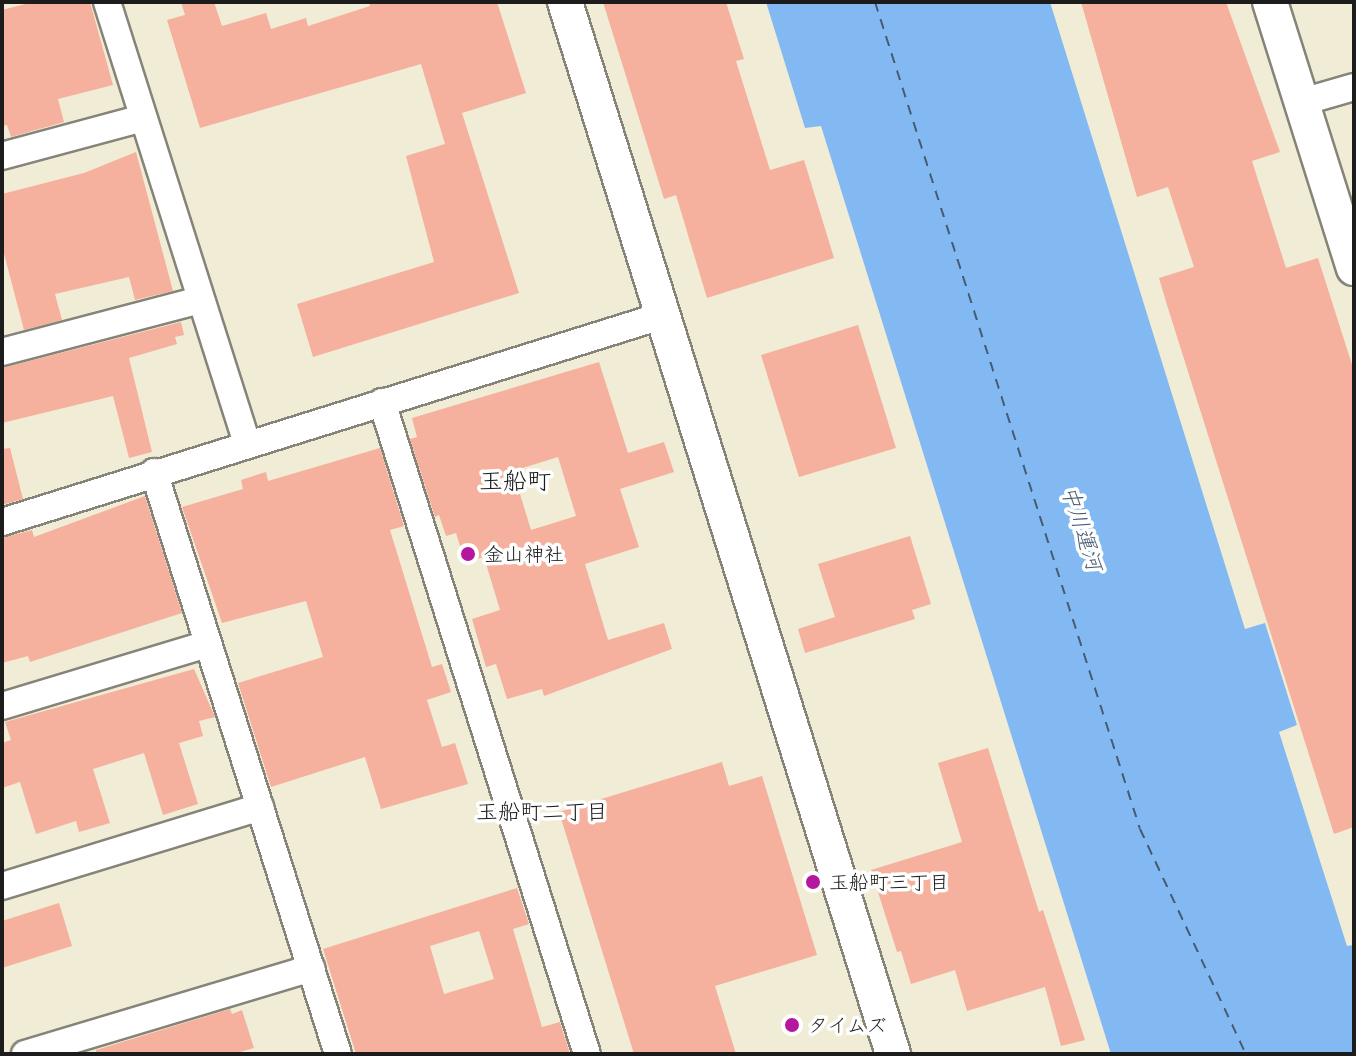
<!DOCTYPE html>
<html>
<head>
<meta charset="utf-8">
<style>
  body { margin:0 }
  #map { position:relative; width:1356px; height:1056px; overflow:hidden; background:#f0ecd6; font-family:"Shantell Sans","Klee One",sans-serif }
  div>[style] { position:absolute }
  .water>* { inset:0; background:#83b9f2 }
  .ferry>* { height:2px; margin-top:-1px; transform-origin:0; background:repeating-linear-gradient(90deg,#455b72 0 10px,transparent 0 18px) }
  .building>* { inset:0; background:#f5b19d }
  .roads { filter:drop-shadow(2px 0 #868479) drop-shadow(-2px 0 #868479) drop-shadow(0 2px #868479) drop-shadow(0 -2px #868479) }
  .minor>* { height:26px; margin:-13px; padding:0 13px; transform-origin:13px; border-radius:13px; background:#fff }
  .tertiary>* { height:34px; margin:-17px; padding:0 17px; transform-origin:17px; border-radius:17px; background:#fff }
  .dots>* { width:22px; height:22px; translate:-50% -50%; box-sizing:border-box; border:4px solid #fff; border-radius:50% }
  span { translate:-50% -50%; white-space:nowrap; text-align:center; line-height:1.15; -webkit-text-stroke:7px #fff; paint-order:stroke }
  .poi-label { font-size:20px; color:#1c1c1c }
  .left { translate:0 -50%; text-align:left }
  .water-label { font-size:22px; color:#455b72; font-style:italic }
  .neighbourhood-label { font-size:22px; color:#1c1c1c }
  .quarter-label { font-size:24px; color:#1c1c1c }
  .frame { position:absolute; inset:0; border:4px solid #1c1c1c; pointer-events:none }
</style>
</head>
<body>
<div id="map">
  <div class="water">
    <i style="clip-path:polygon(766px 2px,1050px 2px,1245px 629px,1265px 623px,1297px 725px,1279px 732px,1347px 946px,1354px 945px,1354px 1054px,1111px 1054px,821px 126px,805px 128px)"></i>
  </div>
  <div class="ferry">
    <i style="left:875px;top:2px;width:868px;rotate:72.23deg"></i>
    <i style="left:1140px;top:829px;width:249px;rotate:64.8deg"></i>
  </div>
  <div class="building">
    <i style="clip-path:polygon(33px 2px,90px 2px,113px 85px,58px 99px,64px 122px,11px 137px,7px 125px,2px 126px,2px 10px)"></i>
    <i style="clip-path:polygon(181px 2px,214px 2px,222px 26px,266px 13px,271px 29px,306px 18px,308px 26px,370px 6px,369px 2px,497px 2px,526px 93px,462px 113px,519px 293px,313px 357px,297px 304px,434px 262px,406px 156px,445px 144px,421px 64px,200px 128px,167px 20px,185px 15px)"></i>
    <i style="clip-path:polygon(603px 2px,726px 2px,744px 59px,736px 61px,770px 170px,804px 160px,834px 258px,707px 298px,676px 195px,664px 199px)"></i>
    <i style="clip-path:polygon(1081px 2px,1226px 2px,1280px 152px,1252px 161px,1286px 268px,1318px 258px,1354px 371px,1354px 827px,1334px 834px,1167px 305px,1159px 278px,1194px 267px,1168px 187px,1137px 197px)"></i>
    <i style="clip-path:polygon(136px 152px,173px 291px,135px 300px,129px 277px,55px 294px,62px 320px,24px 330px,2px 246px,2px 194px,84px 173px)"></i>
    <i style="clip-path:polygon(181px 322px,184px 335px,175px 337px,177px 344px,129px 358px,152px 452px,129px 458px,113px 396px,2px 423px,2px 368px)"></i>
    <i style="clip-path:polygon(858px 325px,896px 448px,799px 477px,761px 355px)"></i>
    <i style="clip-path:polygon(evenodd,599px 362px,628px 453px,664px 442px,674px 472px,620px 489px,639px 547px,585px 564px,608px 640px,664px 623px,672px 649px,544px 696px,542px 689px,507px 699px,496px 664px,486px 667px,472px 619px,500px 610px,484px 557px,465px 562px,456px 533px,446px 536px,439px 515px,435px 517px,410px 439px,417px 437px,412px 418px,599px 362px,558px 457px,576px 516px,531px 530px,513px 471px,558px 457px)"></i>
    <i style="clip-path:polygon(10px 448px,23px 499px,2px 505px,2px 449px)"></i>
    <i style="clip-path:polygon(380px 448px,404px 526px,390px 530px,432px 667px,442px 664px,451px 692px,427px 700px,442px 747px,455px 743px,468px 784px,381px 809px,365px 757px,271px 787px,238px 683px,323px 657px,306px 601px,222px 623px,182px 507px,243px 489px,241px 480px,266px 472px,268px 481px)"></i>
    <i style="clip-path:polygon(145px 496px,182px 613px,30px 662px,28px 656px,2px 663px,2px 538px,32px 530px,34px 537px)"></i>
    <i style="clip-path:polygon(910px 536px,931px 604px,912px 610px,915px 619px,805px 653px,798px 629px,835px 617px,818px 564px)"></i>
    <i style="clip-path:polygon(194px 669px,215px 717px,199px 721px,203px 736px,179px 743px,198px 804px,163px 815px,144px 753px,93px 769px,110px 823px,79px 832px,76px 821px,36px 834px,20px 782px,2px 788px,2px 743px,11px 740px,5px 722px)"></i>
    <i style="clip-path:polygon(988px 748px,1039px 912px,1043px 910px,1085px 1040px,1061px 1046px,1045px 987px,967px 1011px,955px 970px,911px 984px,901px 951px,897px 952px,871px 870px,962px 842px,938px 763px)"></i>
    <i style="clip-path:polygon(722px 762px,729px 786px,762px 776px,817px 955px,715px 986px,736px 1054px,634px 1054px,559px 812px)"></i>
    <i style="clip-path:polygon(evenodd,517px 888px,529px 924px,513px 929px,542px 1027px,560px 1022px,570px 1054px,356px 1054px,323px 949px,517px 888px,479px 931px,494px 979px,444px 994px,430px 946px,479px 931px)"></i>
    <i style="clip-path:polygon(59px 903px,72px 946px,2px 968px,2px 921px)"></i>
    <i style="clip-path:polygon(230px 1009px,232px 1014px,242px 1010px,254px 1048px,233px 1054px,96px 1054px,96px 1050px)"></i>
  </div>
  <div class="roads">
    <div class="minor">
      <i style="left:107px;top:2px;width:463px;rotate:72.4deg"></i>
      <i style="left:1302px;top:102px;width:54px;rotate:-16.1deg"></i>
      <i style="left:2px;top:156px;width:146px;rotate:-15.1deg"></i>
      <i style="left:2px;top:352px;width:205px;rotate:-14.7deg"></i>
      <i style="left:382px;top:402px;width:683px;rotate:72.55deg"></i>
      <i style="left:154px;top:472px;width:610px;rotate:72.46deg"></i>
      <i style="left:2px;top:522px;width:694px;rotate:-17.36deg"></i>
      <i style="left:2px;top:706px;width:215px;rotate:-16.8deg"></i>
      <i style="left:2px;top:886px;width:270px;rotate:-17deg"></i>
      <i style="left:25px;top:1054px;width:299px;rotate:-16.7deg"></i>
    </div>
    <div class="tertiary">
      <i style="left:565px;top:2px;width:1102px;rotate:72.68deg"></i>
      <i style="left:1270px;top:2px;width:279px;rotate:72.5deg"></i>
    </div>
  </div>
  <div class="dots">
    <i style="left:468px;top:554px;background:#b5179e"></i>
    <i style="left:813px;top:882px;background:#b5179e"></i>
    <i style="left:792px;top:1025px;background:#b5179e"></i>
  </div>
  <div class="poi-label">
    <span class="left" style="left:484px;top:554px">金山神社</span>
    <span class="left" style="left:829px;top:882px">玉船町三丁目</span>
    <span class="left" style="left:808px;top:1025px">タイムズ</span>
  </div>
  <div class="water-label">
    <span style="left:1082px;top:528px;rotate:72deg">中川運河</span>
  </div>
  <div class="neighbourhood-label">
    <span style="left:542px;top:812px">玉船町二丁目</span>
  </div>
  <div class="quarter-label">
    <span style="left:515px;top:482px">玉船町</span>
  </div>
  <div class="frame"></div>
</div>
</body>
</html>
